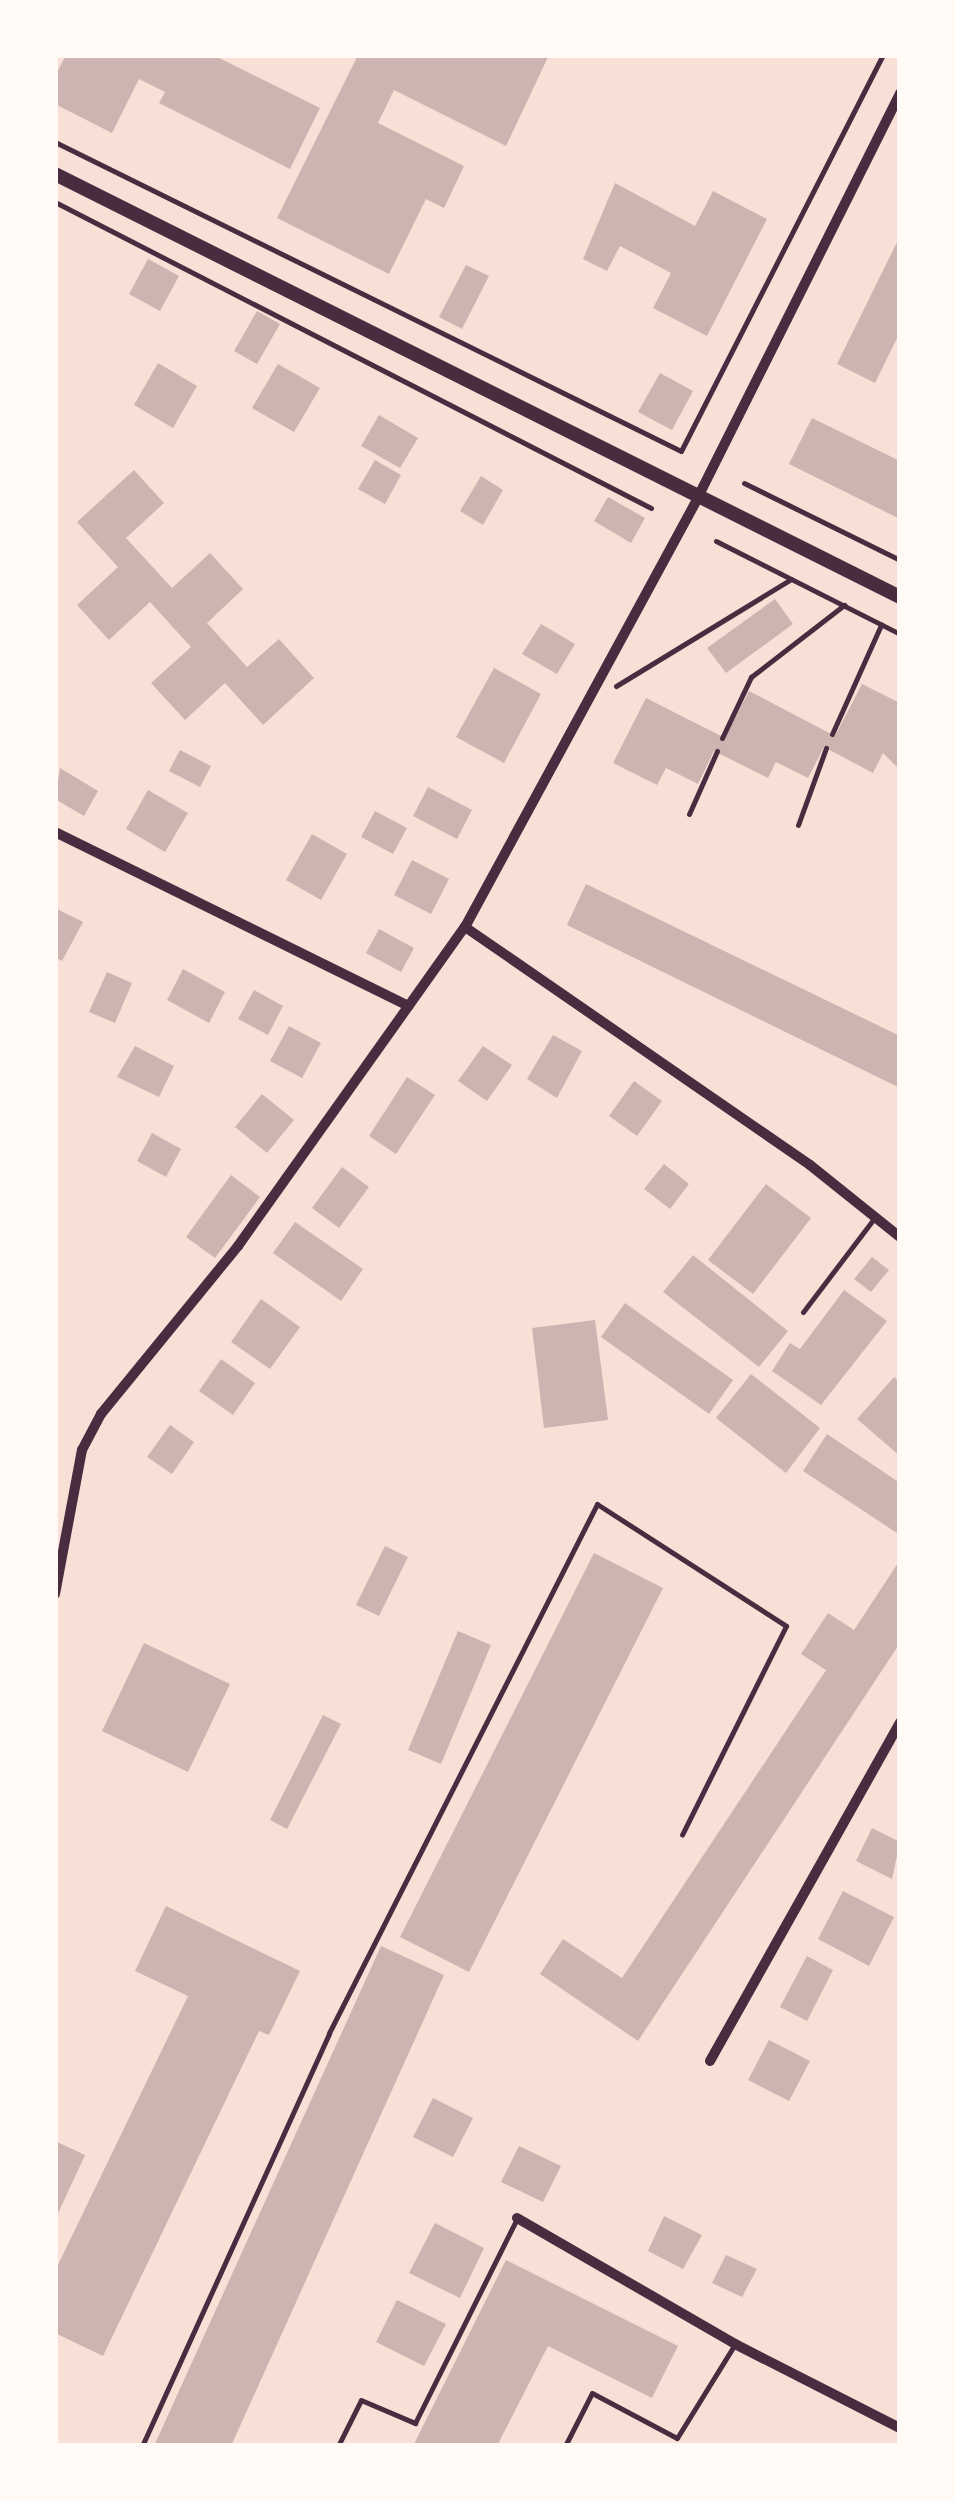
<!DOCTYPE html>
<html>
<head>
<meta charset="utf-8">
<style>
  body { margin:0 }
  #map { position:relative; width:955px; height:2501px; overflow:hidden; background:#f7e1d7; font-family:Montserrat,sans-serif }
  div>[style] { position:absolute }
  .building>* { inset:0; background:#ccb4b1 }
  .path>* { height:5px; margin:-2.5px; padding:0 2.5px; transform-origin:2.5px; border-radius:2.5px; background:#4a2c40 }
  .service>* { height:5px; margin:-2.5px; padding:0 2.5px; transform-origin:2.5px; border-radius:2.5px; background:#4a2c40 }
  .minor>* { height:10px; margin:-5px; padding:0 5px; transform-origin:5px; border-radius:5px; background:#4a2c40 }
  .tertiary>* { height:14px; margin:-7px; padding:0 7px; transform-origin:7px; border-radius:7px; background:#4a2c40 }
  span { translate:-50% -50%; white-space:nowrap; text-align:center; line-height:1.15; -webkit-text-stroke:10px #fffaf5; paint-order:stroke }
  .frame { position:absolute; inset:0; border:58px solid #fffaf5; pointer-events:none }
</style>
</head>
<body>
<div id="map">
  <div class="building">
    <i style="clip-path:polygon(66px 55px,213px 55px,320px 108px,290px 169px,159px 103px,165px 92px,139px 79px,112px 133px,55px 104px,55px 76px)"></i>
    <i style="clip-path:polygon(358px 55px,549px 55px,506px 146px,394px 90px,378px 123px,464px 166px,444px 208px,426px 199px,389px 274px,277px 218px)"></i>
    <i style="clip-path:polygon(615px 183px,695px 226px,713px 191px,767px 219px,707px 336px,653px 308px,671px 273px,620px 246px,607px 271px,583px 259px)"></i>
    <i style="clip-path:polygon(900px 236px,900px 332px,875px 383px,837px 364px)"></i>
    <i style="clip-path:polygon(148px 259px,179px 276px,160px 311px,129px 294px)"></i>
    <i style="clip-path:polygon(466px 265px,489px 276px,462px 329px,439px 317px)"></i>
    <i style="clip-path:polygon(257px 311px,280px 324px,257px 364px,234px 351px)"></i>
    <i style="clip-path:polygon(158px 363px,197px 386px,173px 428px,134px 405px)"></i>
    <i style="clip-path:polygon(278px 364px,320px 388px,294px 432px,252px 408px)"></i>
    <i style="clip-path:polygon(660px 373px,693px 391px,672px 430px,638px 412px)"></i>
    <i style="clip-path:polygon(379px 415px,418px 438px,400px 468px,361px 446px)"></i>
    <i style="clip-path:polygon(812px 418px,900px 461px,900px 519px,789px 464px)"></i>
    <i style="clip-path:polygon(375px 460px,401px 475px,385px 504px,358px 489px)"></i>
    <i style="clip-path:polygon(134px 470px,164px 503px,126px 538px,172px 588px,210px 553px,243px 589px,207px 623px,247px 667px,279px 639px,314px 678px,263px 725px,225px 683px,185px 720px,151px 683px,191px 647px,150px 602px,109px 640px,77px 605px,118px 567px,77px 522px)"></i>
    <i style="clip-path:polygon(481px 476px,503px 490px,483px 525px,460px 511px)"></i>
    <i style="clip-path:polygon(608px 497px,645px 518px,631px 543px,594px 521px)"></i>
    <i style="clip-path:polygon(775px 599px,793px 624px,726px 673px,707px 648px)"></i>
    <i style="clip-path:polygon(541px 624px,575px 644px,557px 674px,522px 654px)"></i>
    <i style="clip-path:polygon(494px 668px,541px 694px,504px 763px,456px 737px)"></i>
    <i style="clip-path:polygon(862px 684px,900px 703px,900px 770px,883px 753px,873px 773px,824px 747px,808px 778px,776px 762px,768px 778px,714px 751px,698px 784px,666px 768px,657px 785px,613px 763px,646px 698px,725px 738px,749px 691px,835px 736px)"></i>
    <i style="clip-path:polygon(180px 750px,211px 766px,200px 787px,169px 771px)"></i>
    <i style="clip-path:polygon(60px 768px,98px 791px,84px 816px,55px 799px)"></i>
    <i style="clip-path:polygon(428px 787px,472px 810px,457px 839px,413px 816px)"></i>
    <i style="clip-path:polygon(148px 790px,188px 813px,165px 852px,126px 829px)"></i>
    <i style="clip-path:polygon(375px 811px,407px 828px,393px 854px,361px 837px)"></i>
    <i style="clip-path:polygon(312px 834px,347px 854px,321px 900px,286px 880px)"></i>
    <i style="clip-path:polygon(412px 860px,449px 879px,431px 914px,394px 895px)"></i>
    <i style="clip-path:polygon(586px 884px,900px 1036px,900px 1088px,567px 925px)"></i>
    <i style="clip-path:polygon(55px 908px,83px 922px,62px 961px,55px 957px)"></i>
    <i style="clip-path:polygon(379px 929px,414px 948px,401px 972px,366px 953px)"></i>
    <i style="clip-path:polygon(183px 969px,225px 992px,209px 1023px,167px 1000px)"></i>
    <i style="clip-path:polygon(107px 972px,132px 983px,115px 1023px,89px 1012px)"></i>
    <i style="clip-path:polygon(254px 990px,283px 1006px,268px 1035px,238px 1019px)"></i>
    <i style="clip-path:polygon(289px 1026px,321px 1043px,302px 1078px,270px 1061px)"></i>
    <i style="clip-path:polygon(553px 1035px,582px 1051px,557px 1098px,527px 1079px)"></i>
    <i style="clip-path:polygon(135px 1046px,174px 1066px,159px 1097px,117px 1077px)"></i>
    <i style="clip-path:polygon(483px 1046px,512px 1065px,487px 1101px,458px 1081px)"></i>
    <i style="clip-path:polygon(407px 1077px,435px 1095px,396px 1154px,369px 1136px)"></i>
    <i style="clip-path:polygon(634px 1081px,662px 1101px,637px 1136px,609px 1116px)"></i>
    <i style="clip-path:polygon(262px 1094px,294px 1120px,267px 1153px,235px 1127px)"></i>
    <i style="clip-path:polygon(152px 1133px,181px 1149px,166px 1177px,137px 1161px)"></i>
    <i style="clip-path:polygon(664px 1164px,689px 1184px,670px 1209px,644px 1189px)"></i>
    <i style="clip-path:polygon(342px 1167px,369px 1187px,339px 1228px,312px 1208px)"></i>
    <i style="clip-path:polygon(231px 1175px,260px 1197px,215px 1258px,186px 1237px)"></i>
    <i style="clip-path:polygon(766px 1184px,811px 1218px,753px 1294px,708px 1260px)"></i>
    <i style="clip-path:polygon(295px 1222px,363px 1269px,341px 1301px,273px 1253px)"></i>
    <i style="clip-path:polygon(693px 1255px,788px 1331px,759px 1367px,663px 1292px)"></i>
    <i style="clip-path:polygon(872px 1257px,889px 1270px,871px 1292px,854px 1279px)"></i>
    <i style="clip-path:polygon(844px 1290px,887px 1321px,821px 1405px,772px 1371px,790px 1343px,800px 1349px)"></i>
    <i style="clip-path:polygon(261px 1299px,300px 1327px,270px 1369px,231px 1342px)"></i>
    <i style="clip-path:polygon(625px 1303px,733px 1380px,709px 1414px,601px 1337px)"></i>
    <i style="clip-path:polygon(595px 1320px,608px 1420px,544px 1428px,532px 1328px)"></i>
    <i style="clip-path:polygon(221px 1359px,255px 1383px,233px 1415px,199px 1391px)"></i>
    <i style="clip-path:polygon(751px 1374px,820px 1428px,786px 1473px,716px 1418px)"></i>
    <i style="clip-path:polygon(894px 1377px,900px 1382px,900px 1456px,857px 1419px)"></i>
    <i style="clip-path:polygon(170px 1425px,194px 1442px,172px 1474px,147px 1457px)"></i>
    <i style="clip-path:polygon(827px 1434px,900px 1483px,900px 1535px,803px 1471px)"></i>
    <i style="clip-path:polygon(385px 1546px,408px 1557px,379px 1616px,356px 1605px)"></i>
    <i style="clip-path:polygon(594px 1553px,663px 1588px,469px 1972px,400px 1937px)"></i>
    <i style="clip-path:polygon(900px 1560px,900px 1643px,638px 2041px,540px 1974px,563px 1939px,622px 1978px,826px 1670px,801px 1654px,828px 1613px,854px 1630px)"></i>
    <i style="clip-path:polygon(458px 1631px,491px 1645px,441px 1764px,408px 1750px)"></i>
    <i style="clip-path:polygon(144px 1643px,230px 1684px,188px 1772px,102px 1731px)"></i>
    <i style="clip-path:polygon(323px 1715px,341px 1724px,287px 1829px,270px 1820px)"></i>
    <i style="clip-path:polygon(872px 1828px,900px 1842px,892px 1879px,856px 1861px)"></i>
    <i style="clip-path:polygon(843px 1891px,894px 1917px,869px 1966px,818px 1939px)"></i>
    <i style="clip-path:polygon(166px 1906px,300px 1971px,269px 2035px,259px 2031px,103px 2356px,55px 2333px,55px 2271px,188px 1996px,135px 1971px)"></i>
    <i style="clip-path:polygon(381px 1946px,444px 1975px,231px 2446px,154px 2446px)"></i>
    <i style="clip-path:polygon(807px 1956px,833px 1970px,807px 2021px,780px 2007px)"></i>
    <i style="clip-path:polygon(769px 2040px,810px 2061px,789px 2101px,748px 2080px)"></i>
    <i style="clip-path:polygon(433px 2098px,473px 2118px,453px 2157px,413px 2137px)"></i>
    <i style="clip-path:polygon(55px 2141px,85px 2155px,55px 2220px)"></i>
    <i style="clip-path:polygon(519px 2146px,561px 2166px,543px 2202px,501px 2182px)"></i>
    <i style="clip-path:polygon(664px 2216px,702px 2235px,683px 2269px,648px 2251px)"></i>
    <i style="clip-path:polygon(435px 2223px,484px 2248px,460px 2298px,409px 2273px)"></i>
    <i style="clip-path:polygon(726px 2255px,757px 2269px,742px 2297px,712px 2283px)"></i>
    <i style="clip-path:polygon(506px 2260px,678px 2346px,652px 2398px,548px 2346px,497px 2446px,413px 2446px)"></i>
    <i style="clip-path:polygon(397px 2300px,446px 2324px,424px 2366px,376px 2342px)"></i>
  </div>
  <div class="path">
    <i style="left:55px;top:56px;width:1px;rotate:-90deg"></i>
    <i style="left:55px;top:142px;width:698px;rotate:26.27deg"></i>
    <i style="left:681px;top:451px;width:445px;rotate:-63deg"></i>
    <i style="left:55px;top:202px;width:670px;rotate:27.18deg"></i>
    <i style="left:744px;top:483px;width:174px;rotate:26.3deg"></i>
    <i style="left:716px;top:541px;width:206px;rotate:26.8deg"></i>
    <i style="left:616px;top:686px;width:205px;rotate:-31.4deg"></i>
    <i style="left:832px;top:734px;width:120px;rotate:-65.8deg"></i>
    <i style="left:722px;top:738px;width:68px;rotate:-64.6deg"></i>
    <i style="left:751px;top:677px;width:118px;rotate:-37.7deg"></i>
    <i style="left:689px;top:814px;width:69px;rotate:-66deg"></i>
    <i style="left:798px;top:825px;width:82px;rotate:-70deg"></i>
  </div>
  <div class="service">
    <i style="left:803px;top:1312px;width:119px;rotate:-52.8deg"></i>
    <i style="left:142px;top:2446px;width:453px;rotate:-65.6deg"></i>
    <i style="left:329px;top:2033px;width:593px;rotate:-63.13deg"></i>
    <i style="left:597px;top:1504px;width:225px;rotate:32.8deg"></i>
    <i style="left:786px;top:1626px;width:233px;rotate:116.5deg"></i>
    <i style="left:338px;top:2446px;width:51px;rotate:-63.4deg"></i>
    <i style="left:361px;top:2400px;width:59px;rotate:23.1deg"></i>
    <i style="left:415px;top:2423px;width:229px;rotate:-63.5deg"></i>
    <i style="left:565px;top:2446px;width:59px;rotate:-63deg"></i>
    <i style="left:592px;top:2393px;width:96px;rotate:27.9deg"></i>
    <i style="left:677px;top:2438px;width:110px;rotate:-58.3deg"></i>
  </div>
  <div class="minor">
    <i style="left:55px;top:832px;width:394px;rotate:26.2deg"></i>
    <i style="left:465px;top:927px;width:419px;rotate:34.6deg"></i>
    <i style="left:810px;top:1165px;width:115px;rotate:38.7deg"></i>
    <i style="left:55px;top:1594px;width:147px;rotate:-79.4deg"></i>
    <i style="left:82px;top:1450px;width:41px;rotate:-62.2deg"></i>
    <i style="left:101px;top:1414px;width:217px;rotate:-50.8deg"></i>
    <i style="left:238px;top:1246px;width:392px;rotate:-54.6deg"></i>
    <i style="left:465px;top:927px;width:489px;rotate:-61.5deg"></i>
    <i style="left:698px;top:497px;width:452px;rotate:-63.4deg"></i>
    <i style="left:710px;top:2061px;width:388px;rotate:-60.7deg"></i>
    <i style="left:517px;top:2218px;width:252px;rotate:30deg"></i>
    <i style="left:735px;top:2344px;width:185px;rotate:27deg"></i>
  </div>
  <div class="tertiary">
    <i style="left:55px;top:174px;width:945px;rotate:26.59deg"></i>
  </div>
  <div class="frame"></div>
</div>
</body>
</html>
